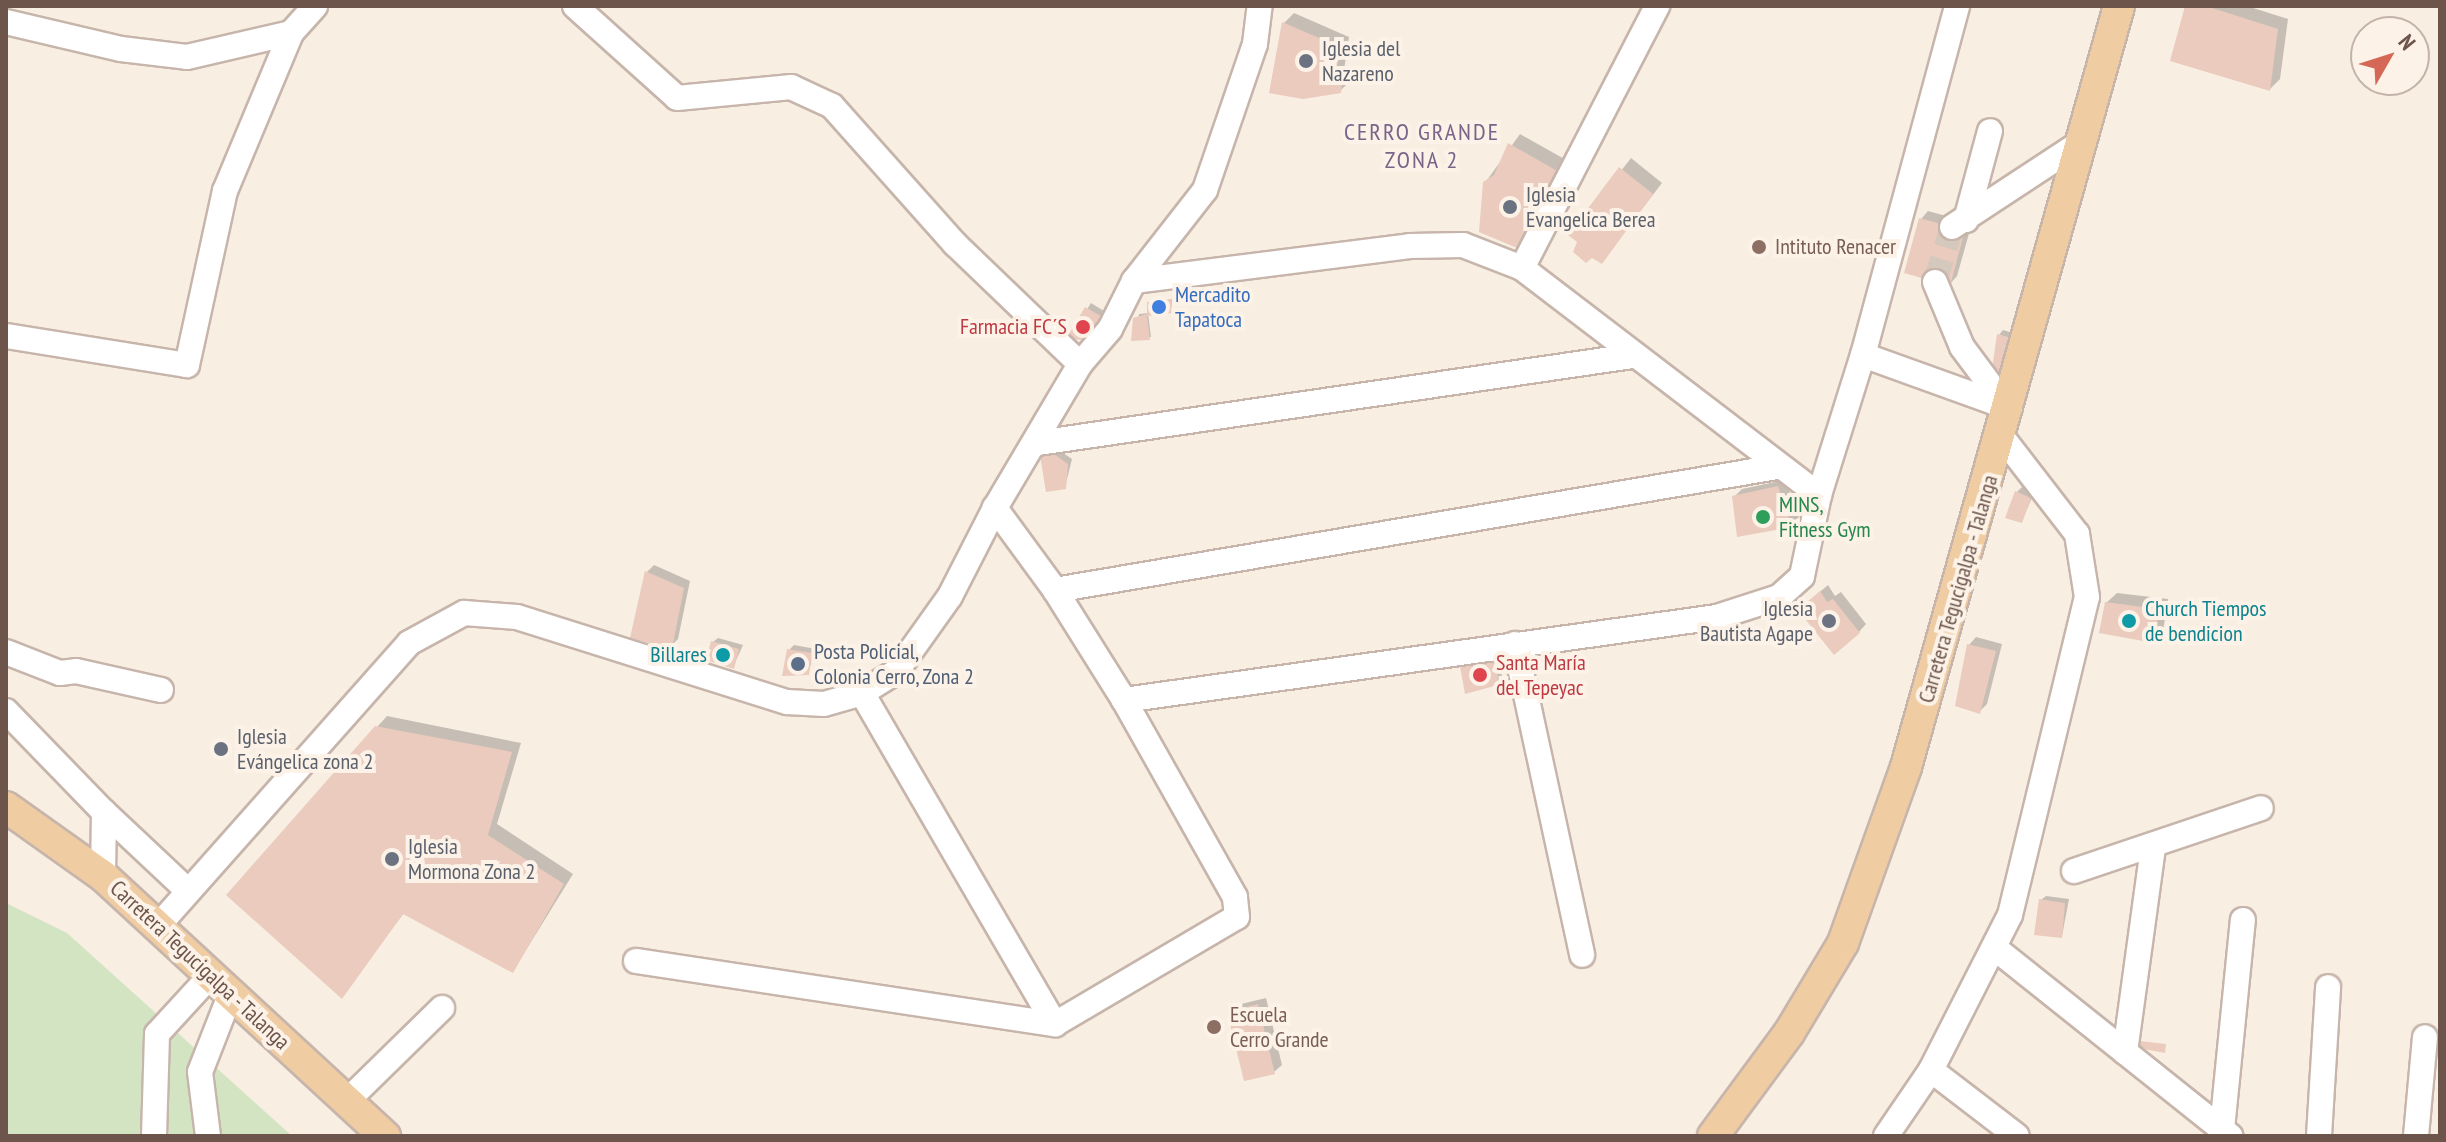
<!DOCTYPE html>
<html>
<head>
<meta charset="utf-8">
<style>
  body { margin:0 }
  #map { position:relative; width:2446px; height:1142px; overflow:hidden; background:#f8eee2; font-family:"PT Sans Narrow",sans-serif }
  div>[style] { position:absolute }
  .green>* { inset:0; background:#d3e4c3 }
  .shadow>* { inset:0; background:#0003 }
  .building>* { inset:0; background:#eacbbd }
  .minor-tunnel>* { height:24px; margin-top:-12px; transform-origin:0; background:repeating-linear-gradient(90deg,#d5c8bc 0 24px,transparent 0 36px) }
  .roads { filter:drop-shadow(2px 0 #c7b5ab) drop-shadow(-2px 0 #c7b5ab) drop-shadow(0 2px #c7b5ab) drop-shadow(0 -2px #c7b5ab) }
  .minor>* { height:24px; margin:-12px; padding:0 12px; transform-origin:12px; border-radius:12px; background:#fff }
  .major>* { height:30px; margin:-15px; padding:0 15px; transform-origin:15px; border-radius:15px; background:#f0cca2 }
  .dots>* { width:22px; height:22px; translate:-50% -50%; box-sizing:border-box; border:4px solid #fcf2e7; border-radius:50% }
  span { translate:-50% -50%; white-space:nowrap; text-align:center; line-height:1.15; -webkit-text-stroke:8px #fcf2e7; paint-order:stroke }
  .worship-label { font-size:22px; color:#5b616d }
  .left { translate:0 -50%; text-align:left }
  .right { translate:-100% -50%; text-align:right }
  .education-label { font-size:22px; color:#785e54 }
  .shop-label { font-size:22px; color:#366cbe }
  .health-label { font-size:22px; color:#be3a42 }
  .leisure-label { font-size:22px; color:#27864d }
  .street-label { font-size:22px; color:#6d554c }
  .culture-label { font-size:22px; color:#0d838f }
  .service-label { font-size:22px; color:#4e5e75 }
  .neighbourhood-label { font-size:24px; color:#7a6489; letter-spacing:2px }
  .frame { position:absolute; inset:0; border:8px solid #6d554c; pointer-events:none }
  .north { position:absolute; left:2350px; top:16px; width:80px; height:80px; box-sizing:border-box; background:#fcf2e7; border:2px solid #c3b3a9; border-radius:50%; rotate:51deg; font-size:22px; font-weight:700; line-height:32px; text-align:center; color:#6d554c }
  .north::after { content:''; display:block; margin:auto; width:28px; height:36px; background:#d46756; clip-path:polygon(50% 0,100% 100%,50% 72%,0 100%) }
</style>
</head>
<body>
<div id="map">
  <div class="green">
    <i style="clip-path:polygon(6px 903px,67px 933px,292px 1136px,6px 1136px)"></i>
  </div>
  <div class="shadow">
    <i style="clip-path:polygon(2187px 6px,2247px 6px,2288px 19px,2280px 79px,2270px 89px)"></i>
    <i style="clip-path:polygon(1294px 13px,1349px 37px,1344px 70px,1351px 71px,1350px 81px,1340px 91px,1272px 92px,1284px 23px)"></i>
    <i style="clip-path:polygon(1520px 134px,1568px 161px,1516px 245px,1485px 183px)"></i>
    <i style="clip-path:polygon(1631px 158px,1662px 183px,1602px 261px,1571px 235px)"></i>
    <i style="clip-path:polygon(1928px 211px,1972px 223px,1957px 276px,1950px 284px,1921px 219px)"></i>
    <i style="clip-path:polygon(1172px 299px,1171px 311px,1148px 314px,1151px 337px,1134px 339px,1139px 314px,1149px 313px,1149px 303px)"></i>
    <i style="clip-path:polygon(1091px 303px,1104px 311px,1089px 333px,1070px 337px)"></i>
    <i style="clip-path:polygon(2003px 330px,2016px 334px,2006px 377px,1999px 335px)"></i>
    <i style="clip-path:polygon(1044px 440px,1072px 459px,1065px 487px)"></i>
    <i style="clip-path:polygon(1785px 480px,1799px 517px,1791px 525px,1739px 535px,1735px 496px,1742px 489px)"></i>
    <i style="clip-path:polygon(2022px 487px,2034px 493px,2022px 521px,2017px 492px)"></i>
    <i style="clip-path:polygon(654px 565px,690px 581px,678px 639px,671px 646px,647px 572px)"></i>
    <i style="clip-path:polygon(1828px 585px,1835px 596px,1841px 592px,1866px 624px,1859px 632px,1808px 602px)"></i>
    <i style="clip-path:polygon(2117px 593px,2168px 599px,2163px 631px,2153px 641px,2106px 603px)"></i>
    <i style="clip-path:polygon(1976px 637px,2002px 644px,1987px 704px,1979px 712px,1969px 645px)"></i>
    <i style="clip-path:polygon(718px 638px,743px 645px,733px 667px,713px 642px)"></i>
    <i style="clip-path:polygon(794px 645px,816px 649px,808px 673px,789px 650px)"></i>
    <i style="clip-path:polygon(1500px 657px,1502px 678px,1497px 683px,1462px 666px)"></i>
    <i style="clip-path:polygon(387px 716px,521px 743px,497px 824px,573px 874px,513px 971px,404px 913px,341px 996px,377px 727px)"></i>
    <i style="clip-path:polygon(2046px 896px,2069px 899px,2062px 936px,2041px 900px)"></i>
    <i style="clip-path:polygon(1266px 998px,1282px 1065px,1274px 1072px,1229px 1012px,1237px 1005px)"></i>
  </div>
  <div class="building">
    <i style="clip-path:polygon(2185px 6px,2206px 6px,2278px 29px,2270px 91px,2170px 61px)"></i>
    <i style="clip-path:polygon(1282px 22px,1340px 47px,1335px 80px,1342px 81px,1341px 93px,1303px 99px,1269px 93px)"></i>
    <i style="clip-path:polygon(1508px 143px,1559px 172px,1517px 248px,1479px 232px,1483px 182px,1494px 175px)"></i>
    <i style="clip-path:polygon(1619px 167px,1653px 194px,1602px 264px,1592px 258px,1586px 263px,1573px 252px,1577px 242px,1568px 235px)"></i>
    <i style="clip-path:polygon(1919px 218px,1965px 230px,1950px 286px,1904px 273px)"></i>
    <i style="clip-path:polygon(1171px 299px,1172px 313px,1147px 316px,1150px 340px,1131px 341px,1133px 318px,1147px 314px,1147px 302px)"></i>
    <i style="clip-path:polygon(1085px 307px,1101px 316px,1085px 340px,1066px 339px)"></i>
    <i style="clip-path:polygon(1997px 334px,2012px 338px,2006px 379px,1991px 376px)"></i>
    <i style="clip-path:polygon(1038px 443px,1068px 464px,1066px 489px,1046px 492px)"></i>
    <i style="clip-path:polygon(1778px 486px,1792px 527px,1737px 537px,1732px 496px)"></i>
    <i style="clip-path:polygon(2015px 491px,2031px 498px,2022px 523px,2005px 518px)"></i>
    <i style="clip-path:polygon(645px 571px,684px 588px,672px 649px,630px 638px)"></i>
    <i style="clip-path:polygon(1820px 591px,1827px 602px,1833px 599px,1860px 633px,1834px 655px,1798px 610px)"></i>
    <i style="clip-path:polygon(2105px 602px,2159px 609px,2154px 643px,2099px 633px)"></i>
    <i style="clip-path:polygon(711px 641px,739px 649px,734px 669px,706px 660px)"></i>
    <i style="clip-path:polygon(1967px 644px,1996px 651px,1980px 714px,1955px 706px)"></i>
    <i style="clip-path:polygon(787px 649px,812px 653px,809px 675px,782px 676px)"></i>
    <i style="clip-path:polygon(1497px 660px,1498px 685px,1465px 694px,1460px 666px)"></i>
    <i style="clip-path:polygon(375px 726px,512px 752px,488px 835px,564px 884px,513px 973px,403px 914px,342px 999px,226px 895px)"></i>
    <i style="clip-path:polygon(2039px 899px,2065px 903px,2062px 938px,2034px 935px)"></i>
    <i style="clip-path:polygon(1258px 1004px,1275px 1074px,1244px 1081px,1227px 1012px)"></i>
    <i style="clip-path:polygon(2139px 1041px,2166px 1044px,2165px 1053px,2138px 1048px)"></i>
  </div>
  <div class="minor-tunnel">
    <i style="left:1935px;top:282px;width:58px;rotate:-72.8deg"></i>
  </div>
  <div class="roads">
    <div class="minor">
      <i style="left:575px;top:6px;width:137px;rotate:42deg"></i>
      <i style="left:677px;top:98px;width:115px;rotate:-5.5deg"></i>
      <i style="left:791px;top:87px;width:45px;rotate:24.9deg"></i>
      <i style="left:832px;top:106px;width:185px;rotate:48.3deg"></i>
      <i style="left:955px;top:244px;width:173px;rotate:43.8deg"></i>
      <i style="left:6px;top:22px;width:118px;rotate:13.2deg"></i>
      <i style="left:121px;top:49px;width:66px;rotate:6.9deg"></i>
      <i style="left:187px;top:57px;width:107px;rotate:-13deg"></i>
      <i style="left:1966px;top:220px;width:92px;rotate:-74.9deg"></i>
      <i style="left:1952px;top:227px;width:157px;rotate:-33.3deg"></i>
      <i style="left:1522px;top:268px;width:295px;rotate:-62.7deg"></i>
      <i style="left:1134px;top:281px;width:278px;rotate:-7.2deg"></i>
      <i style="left:1410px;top:246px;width:53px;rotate:-1.1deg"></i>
      <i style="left:1463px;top:245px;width:63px;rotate:21.3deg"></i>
      <i style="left:1522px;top:268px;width:374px;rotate:37.4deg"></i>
      <i style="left:1935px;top:282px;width:70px;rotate:67.4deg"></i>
      <i style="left:1962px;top:347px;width:54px;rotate:53.3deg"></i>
      <i style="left:1994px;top:390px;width:20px;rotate:27deg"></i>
      <i style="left:6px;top:336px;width:183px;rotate:9.1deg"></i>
      <i style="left:187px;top:365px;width:178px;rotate:-77.7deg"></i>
      <i style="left:225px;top:191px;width:171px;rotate:-67.3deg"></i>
      <i style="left:291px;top:33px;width:36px;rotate:-48deg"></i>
      <i style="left:1863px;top:355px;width:156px;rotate:19.8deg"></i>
      <i style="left:1038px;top:443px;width:600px;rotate:-8.33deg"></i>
      <i style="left:1055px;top:590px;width:732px;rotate:-9.67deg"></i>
      <i style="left:1515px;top:644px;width:318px;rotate:77.8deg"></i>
      <i style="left:6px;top:652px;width:58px;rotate:21.3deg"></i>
      <i style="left:60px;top:673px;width:16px;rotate:-7deg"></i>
      <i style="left:76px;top:671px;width:87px;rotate:12.6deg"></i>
      <i style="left:862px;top:693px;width:383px;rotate:59.8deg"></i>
      <i style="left:1124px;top:700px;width:599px;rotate:-7.97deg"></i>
      <i style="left:1717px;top:617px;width:65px;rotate:-17.9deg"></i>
      <i style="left:1779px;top:597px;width:31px;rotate:-42deg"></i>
      <i style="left:1802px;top:576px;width:83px;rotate:-78.1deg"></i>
      <i style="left:1819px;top:495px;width:147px;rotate:-72.6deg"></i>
      <i style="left:1863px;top:355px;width:361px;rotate:-74.9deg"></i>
      <i style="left:6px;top:711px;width:141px;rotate:45.9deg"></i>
      <i style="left:104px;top:812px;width:64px;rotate:90.9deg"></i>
      <i style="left:104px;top:812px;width:115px;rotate:43.2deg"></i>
      <i style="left:2074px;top:871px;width:197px;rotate:-18.6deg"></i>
      <i style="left:158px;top:926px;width:378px;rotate:-48.4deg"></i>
      <i style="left:409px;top:643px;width:63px;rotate:-28.6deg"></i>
      <i style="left:464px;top:613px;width:53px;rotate:4.3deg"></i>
      <i style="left:517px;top:617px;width:283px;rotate:17.5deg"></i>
      <i style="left:787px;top:702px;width:37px;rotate:3deg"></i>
      <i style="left:824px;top:704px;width:40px;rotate:-16deg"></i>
      <i style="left:862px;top:693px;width:40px;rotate:-32deg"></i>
      <i style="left:896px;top:672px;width:93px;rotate:-54.6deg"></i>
      <i style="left:950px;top:596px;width:99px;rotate:-62.9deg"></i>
      <i style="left:995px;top:508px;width:167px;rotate:-59.4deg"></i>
      <i style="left:1080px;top:364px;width:46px;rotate:-49.4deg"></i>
      <i style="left:1110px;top:329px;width:54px;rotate:-63.4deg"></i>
      <i style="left:1134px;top:281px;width:115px;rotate:-52deg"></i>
      <i style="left:1205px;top:190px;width:154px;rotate:-71.1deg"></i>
      <i style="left:1255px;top:44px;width:38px;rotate:-83deg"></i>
      <i style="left:1996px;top:949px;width:300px;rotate:38.6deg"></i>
      <i style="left:636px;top:961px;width:424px;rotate:8.6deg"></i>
      <i style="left:1055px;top:1024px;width:211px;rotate:-30.5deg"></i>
      <i style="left:1237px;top:917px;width:20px;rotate:-96deg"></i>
      <i style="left:1235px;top:897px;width:226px;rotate:-119.4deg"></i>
      <i style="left:1124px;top:700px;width:130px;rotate:-122.1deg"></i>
      <i style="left:1055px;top:590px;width:102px;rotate:-126.2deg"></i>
      <i style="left:2125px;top:1052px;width:206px;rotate:-82.2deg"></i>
      <i style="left:1931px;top:1070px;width:108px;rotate:37.5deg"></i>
      <i style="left:347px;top:1101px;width:133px;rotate:-44.4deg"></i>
      <i style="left:2222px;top:1129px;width:210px;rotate:-84.3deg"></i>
      <i style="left:154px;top:1136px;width:102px;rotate:-88.3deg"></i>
      <i style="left:157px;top:1034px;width:80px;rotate:-47.5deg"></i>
      <i style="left:208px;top:1136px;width:64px;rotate:-97.1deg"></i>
      <i style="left:200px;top:1072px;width:85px;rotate:-68.6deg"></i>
      <i style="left:1886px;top:1136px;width:80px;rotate:-55.7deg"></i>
      <i style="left:1931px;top:1070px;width:174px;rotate:-63deg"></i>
      <i style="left:2010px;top:915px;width:327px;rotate:-76.4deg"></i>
      <i style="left:2087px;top:597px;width:64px;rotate:-99deg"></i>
      <i style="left:2077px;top:534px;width:123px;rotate:-127.7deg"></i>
      <i style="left:2319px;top:1136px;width:149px;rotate:-86.5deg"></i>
      <i style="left:2416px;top:1136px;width:99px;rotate:-84.8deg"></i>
    </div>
    <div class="major">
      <i style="left:6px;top:807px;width:119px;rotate:35.4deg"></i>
      <i style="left:103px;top:876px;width:384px;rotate:42.7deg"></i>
      <i style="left:1713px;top:1136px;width:128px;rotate:-53.6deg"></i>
      <i style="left:1789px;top:1033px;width:105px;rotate:-59deg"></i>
      <i style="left:1843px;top:943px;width:187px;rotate:-70.3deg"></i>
      <i style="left:1906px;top:767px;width:790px;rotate:-74.36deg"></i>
    </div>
  </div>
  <div class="dots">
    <i style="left:1306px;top:61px;background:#6b7280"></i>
    <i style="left:1510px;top:207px;background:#6b7280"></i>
    <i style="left:1759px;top:247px;background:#8d6e63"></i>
    <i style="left:1159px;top:307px;background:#3f7fe0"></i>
    <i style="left:1083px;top:327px;background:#e0444e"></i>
    <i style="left:1763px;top:517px;background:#2e9e5b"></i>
    <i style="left:1829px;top:621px;background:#6b7280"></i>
    <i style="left:2129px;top:621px;background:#0f9aa8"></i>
    <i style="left:723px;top:655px;background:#0f9aa8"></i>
    <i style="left:798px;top:664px;background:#5c6f8a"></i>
    <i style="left:1480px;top:675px;background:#e0444e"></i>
    <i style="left:221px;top:749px;background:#6b7280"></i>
    <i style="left:392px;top:859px;background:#6b7280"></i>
    <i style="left:1214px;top:1027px;background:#8d6e63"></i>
  </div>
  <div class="worship-label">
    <span class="left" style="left:1322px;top:61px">Iglesia del<br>Nazareno</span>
    <span class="left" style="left:1526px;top:207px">Iglesia<br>Evangelica Berea</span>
    <span class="right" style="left:1813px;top:621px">Iglesia<br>Bautista Agape</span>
    <span class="left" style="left:237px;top:749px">Iglesia<br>Evángelica zona 2</span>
    <span class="left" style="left:408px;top:859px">Iglesia<br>Mormona Zona 2</span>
  </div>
  <div class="education-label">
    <span class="left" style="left:1775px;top:247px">Intituto Renacer</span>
    <span class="left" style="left:1230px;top:1027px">Escuela<br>Cerro Grande</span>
  </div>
  <div class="shop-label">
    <span class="left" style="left:1175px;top:307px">Mercadito<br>Tapatoca</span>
  </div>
  <div class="health-label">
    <span class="right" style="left:1067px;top:327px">Farmacia FC´S</span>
    <span class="left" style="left:1496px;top:675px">Santa María<br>del Tepeyac</span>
  </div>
  <div class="leisure-label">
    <span class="left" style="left:1779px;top:517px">MINS,<br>Fitness Gym</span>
  </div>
  <div class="street-label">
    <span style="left:1958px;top:589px;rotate:-74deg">Carretera Tegucigalpa - Talanga</span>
    <span style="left:200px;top:965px;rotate:43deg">Carretera Tegucigalpa - Talanga</span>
  </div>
  <div class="culture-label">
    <span class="left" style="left:2145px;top:621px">Church Tiempos<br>de bendicion</span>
    <span class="right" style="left:707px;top:655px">Billares</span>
  </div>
  <div class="service-label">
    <span class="left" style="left:814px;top:664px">Posta Policial,<br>Colonia Cerro, Zona 2</span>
  </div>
  <div class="neighbourhood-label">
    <span style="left:1422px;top:146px">CERRO GRANDE<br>ZONA 2</span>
  </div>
  <div class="frame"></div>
  <div class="north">N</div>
</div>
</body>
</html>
